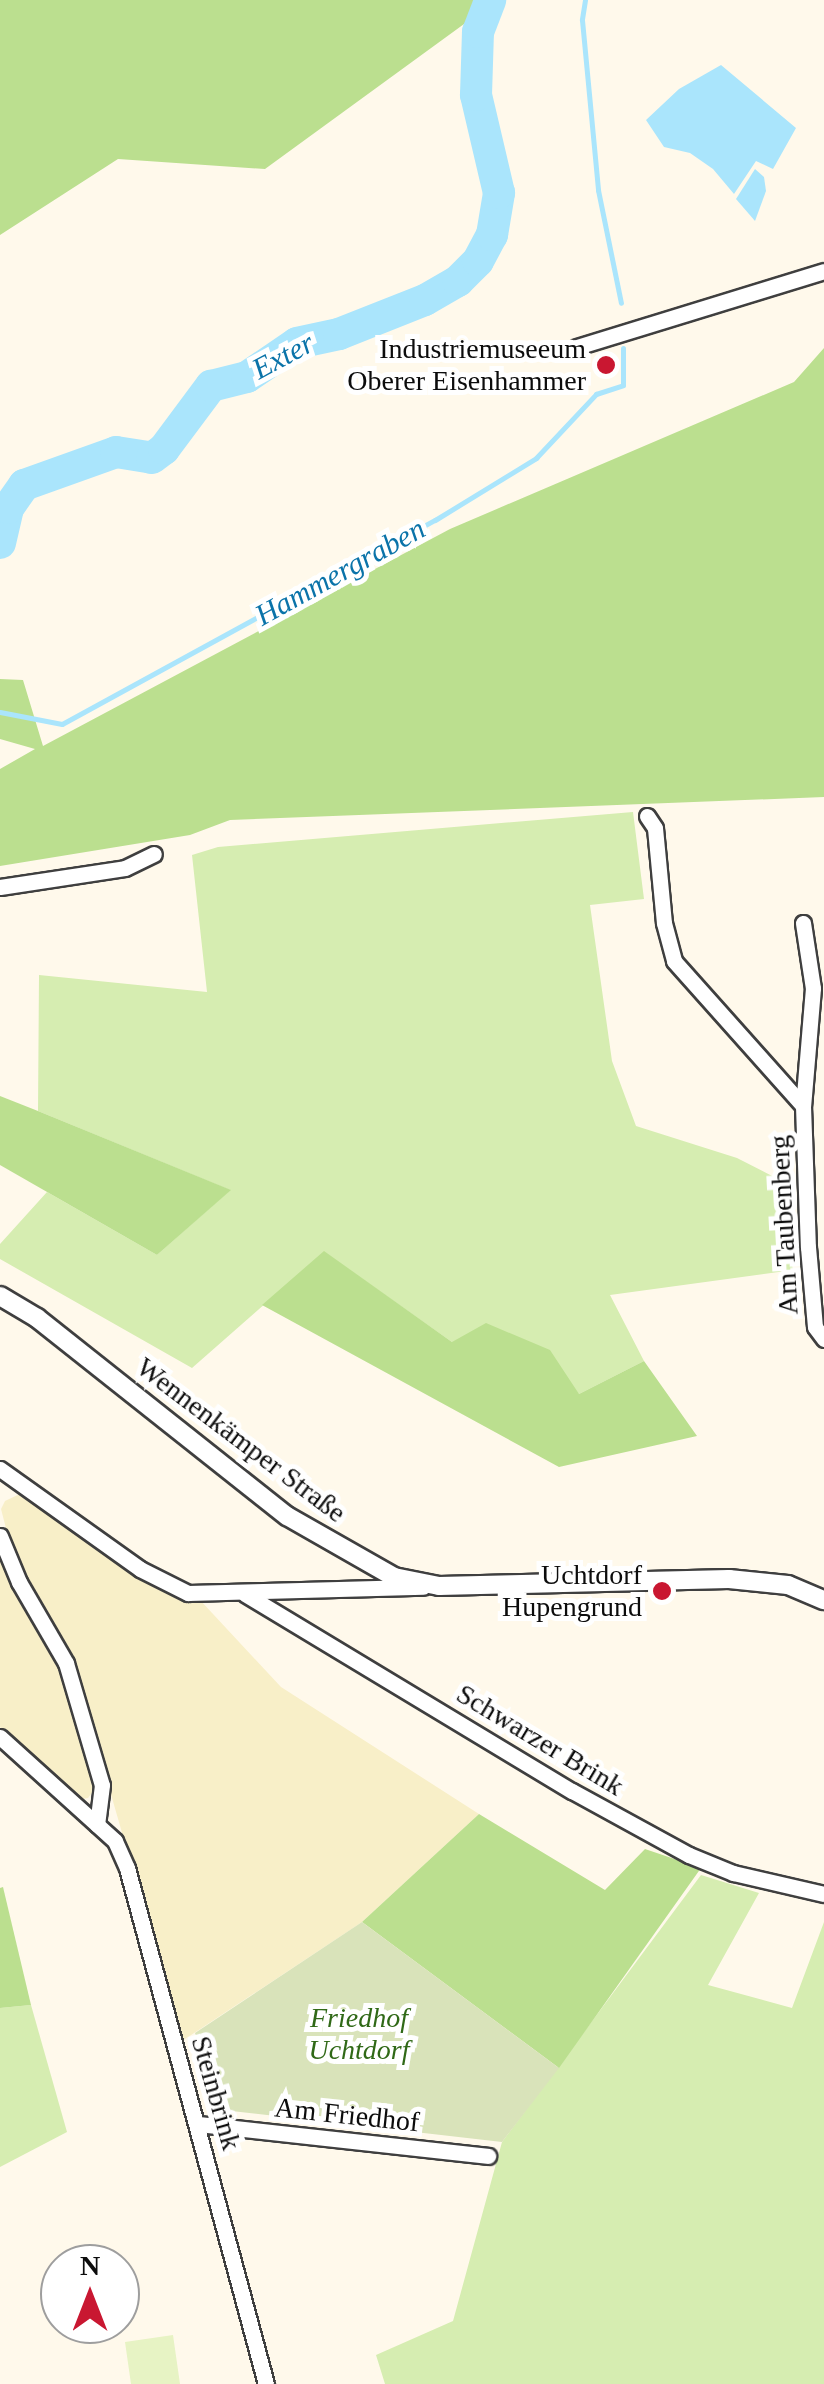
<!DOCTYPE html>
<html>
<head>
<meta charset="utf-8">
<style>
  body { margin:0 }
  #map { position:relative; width:824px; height:2384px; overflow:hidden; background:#fff9eb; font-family:Georgia,serif }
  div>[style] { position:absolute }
  .farmland>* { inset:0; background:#f8efc8 }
  .green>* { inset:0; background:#d6edb1 }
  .forest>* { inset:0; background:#bbdf8f }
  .cemetery>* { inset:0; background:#d9e3ba }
  .pitch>* { inset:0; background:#e7f3c4 }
  .water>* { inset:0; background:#aae5fc }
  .stream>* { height:5px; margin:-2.5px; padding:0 2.5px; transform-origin:2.5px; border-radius:2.5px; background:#aae5fc }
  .river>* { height:32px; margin:-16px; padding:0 16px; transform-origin:16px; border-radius:16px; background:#aae5fc }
  .roads { filter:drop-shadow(2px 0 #3f3f3f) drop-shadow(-2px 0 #3f3f3f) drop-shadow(0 2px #3f3f3f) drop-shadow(0 -2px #3f3f3f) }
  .minor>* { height:15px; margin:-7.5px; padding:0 7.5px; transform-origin:7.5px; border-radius:7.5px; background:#fff }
  .tertiary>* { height:18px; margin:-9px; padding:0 9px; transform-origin:9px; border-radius:9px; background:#fff }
  .dots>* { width:28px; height:28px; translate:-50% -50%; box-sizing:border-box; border:5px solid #fff; border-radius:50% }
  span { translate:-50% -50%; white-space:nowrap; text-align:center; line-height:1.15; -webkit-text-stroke:10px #fff; paint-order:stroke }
  .poi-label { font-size:28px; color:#0c0c0c }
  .right { translate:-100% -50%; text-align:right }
  .street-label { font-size:28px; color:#0c0c0c }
  .park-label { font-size:28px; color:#306917; font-style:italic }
  .water-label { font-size:30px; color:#0a73a9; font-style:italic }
  .north { position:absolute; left:40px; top:2244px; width:100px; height:100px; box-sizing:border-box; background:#fff; border:2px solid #9e9e9e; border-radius:50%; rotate:0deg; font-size:28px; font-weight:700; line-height:40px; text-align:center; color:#0c0c0c }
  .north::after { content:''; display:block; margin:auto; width:35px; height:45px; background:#c91731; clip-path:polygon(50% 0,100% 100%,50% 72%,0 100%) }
</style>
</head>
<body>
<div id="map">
  <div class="farmland">
    <i style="clip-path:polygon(22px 1493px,200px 1600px,281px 1687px,479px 1814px,362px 1922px,182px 2041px,89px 1718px,21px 1577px,8px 1536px,1px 1509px,5px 1501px)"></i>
    <i style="clip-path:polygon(0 1553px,64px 1671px,94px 1776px,94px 1790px,88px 1798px,82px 1799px,0 1727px)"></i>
  </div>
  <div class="green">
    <i style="clip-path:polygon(633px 812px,644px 899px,590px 905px,612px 1061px,636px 1126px,737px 1158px,776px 1178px,793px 1270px,610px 1295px,644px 1361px,579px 1394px,452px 1342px,324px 1252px,192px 1368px,0 1259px,0 1244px,47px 1192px,157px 1255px,230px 1190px,38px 1111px,39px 975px,207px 992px,192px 855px,218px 847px)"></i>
    <i style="clip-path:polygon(701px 1875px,759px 1893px,708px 1985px,792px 2008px,824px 1922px,824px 2384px,385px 2384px,376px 2355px,453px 2321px,502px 2142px)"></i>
    <i style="clip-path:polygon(31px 2005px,67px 2132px,0 2167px,0 2008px)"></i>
  </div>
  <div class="forest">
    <i style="clip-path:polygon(0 0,497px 0,265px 169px,118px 159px,0 235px)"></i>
    <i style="clip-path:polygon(824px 348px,824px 797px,230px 820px,190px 835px,0 866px,0 769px,35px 749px,0 739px,0 679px,23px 680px,43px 746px,450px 529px,794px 382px)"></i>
    <i style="clip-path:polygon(0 1096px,38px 1111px,231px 1190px,157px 1255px,0 1165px)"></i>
    <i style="clip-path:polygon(324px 1251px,452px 1342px,486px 1323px,550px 1350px,579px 1394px,644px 1361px,697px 1436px,559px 1467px,262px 1305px)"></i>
    <i style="clip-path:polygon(479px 1814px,605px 1890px,645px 1849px,701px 1868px,559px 2068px,362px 1922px)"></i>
    <i style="clip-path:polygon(3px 1887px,31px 2005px,0 2008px,0 1888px)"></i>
  </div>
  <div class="cemetery">
    <i style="clip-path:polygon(362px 1922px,559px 2068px,502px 2142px,223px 2110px,195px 2033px)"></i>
  </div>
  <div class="pitch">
    <i style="clip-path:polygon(173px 2335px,180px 2384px,131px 2384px,125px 2342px)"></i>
  </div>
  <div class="water">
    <i style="clip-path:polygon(721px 65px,796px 128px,773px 169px,756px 161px,734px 194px,713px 169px,690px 153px,664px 147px,646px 120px,679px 89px)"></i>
    <i style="clip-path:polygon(755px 169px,764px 177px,766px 191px,755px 221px,736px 199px)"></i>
  </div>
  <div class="stream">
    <i style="left:585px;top:0;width:20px;rotate:99deg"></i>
    <i style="left:582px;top:20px;width:171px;rotate:84.6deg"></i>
    <i style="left:598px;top:190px;width:115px;rotate:78.5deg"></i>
    <i style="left:0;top:712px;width:63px;rotate:11deg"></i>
    <i style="left:62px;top:724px;width:425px;rotate:-28.7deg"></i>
    <i style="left:435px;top:520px;width:119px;rotate:-31.5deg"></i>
    <i style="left:536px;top:458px;width:88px;rotate:-46.8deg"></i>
    <i style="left:596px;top:394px;width:28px;rotate:-18deg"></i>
    <i style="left:623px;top:385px;width:37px;rotate:-90deg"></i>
  </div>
  <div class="river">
    <i style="left:0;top:543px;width:36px;rotate:-77deg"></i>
    <i style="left:8px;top:508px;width:28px;rotate:-55deg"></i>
    <i style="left:24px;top:485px;width:98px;rotate:-19.7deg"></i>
    <i style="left:116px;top:452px;width:36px;rotate:9deg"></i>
    <i style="left:152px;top:458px;width:15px;rotate:-37deg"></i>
    <i style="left:164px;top:449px;width:79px;rotate:-53.3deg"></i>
    <i style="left:211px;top:386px;width:37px;rotate:-14deg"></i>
    <i style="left:247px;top:377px;width:60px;rotate:-34.2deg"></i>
    <i style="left:297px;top:343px;width:43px;rotate:-12.1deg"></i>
    <i style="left:339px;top:334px;width:92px;rotate:-21.6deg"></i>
    <i style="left:425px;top:300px;width:38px;rotate:-30deg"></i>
    <i style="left:458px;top:281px;width:28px;rotate:-45deg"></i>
    <i style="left:478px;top:261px;width:30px;rotate:-62deg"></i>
    <i style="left:492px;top:235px;width:43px;rotate:-80.5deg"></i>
    <i style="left:499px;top:193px;width:101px;rotate:-103.2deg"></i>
    <i style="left:476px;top:95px;width:63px;rotate:-88.2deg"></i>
    <i style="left:478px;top:32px;width:34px;rotate:-69deg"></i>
  </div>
  <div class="roads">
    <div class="minor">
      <i style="left:577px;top:347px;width:258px;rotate:-17.1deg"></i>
      <i style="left:647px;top:816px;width:14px;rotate:56deg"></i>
      <i style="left:655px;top:828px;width:95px;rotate:84.6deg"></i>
      <i style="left:664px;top:923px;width:39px;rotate:75deg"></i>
      <i style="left:674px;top:961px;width:194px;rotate:48.3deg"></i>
      <i style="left:0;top:887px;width:126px;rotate:-8.6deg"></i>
      <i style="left:125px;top:868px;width:32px;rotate:-26deg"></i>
      <i style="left:803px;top:923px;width:66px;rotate:81.3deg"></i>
      <i style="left:813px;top:988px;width:118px;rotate:94.8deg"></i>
      <i style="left:803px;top:1106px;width:141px;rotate:88deg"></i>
      <i style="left:808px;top:1247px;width:80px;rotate:85deg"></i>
      <i style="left:815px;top:1327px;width:15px;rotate:53deg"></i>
      <i style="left:0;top:1469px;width:172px;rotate:35.5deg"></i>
      <i style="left:140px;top:1569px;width:54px;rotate:26.6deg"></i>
      <i style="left:188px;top:1593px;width:235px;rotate:-1.5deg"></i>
      <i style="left:0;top:1536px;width:50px;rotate:67.6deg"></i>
      <i style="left:19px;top:1582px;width:94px;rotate:59.9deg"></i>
      <i style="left:66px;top:1663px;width:127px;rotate:73.6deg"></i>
      <i style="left:102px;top:1785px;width:40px;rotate:97.1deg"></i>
      <i style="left:245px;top:1594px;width:382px;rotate:31.1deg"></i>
      <i style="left:572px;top:1791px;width:133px;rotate:28.7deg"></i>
      <i style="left:689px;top:1855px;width:48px;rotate:22.2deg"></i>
      <i style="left:733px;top:1873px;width:93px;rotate:13deg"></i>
      <i style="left:0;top:1737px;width:155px;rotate:42.1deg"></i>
      <i style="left:115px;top:1841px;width:30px;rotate:66deg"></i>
      <i style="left:127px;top:1868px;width:534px;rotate:74.92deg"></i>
      <i style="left:199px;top:2124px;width:291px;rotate:6.3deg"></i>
    </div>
    <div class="tertiary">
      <i style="left:0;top:1296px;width:43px;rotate:30.7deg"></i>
      <i style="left:37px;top:1318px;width:319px;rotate:38.4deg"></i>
      <i style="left:287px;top:1516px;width:123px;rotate:29.7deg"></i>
      <i style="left:394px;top:1577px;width:46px;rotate:11.3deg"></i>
      <i style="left:439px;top:1586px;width:290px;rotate:-1.4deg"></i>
      <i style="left:729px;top:1579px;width:59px;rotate:5.8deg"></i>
      <i style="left:788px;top:1585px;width:39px;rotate:23deg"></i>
    </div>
  </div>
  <div class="dots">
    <i style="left:606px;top:365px;background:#c91731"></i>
    <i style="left:662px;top:1591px;background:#c91731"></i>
  </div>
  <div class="poi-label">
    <span class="right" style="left:586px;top:365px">Industriemuseeum<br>Oberer Eisenhammer</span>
    <span class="right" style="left:642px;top:1591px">Uchtdorf<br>Hupengrund</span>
  </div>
  <div class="street-label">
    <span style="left:784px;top:1225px;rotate:-93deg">Am Taubenberg</span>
    <span style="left:241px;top:1440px;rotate:37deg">Wennenkämper Straße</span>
    <span style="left:540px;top:1740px;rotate:31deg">Schwarzer Brink</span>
    <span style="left:216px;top:2093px;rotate:74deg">Steinbrink</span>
    <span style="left:347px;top:2115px;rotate:6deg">Am Friedhof</span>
  </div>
  <div class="park-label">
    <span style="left:359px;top:2034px">Friedhof<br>Uchtdorf</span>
  </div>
  <div class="water-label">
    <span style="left:283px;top:356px;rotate:-28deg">Exter</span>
    <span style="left:340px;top:572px;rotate:-29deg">Hammergraben</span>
  </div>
  <div class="north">N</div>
</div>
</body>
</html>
